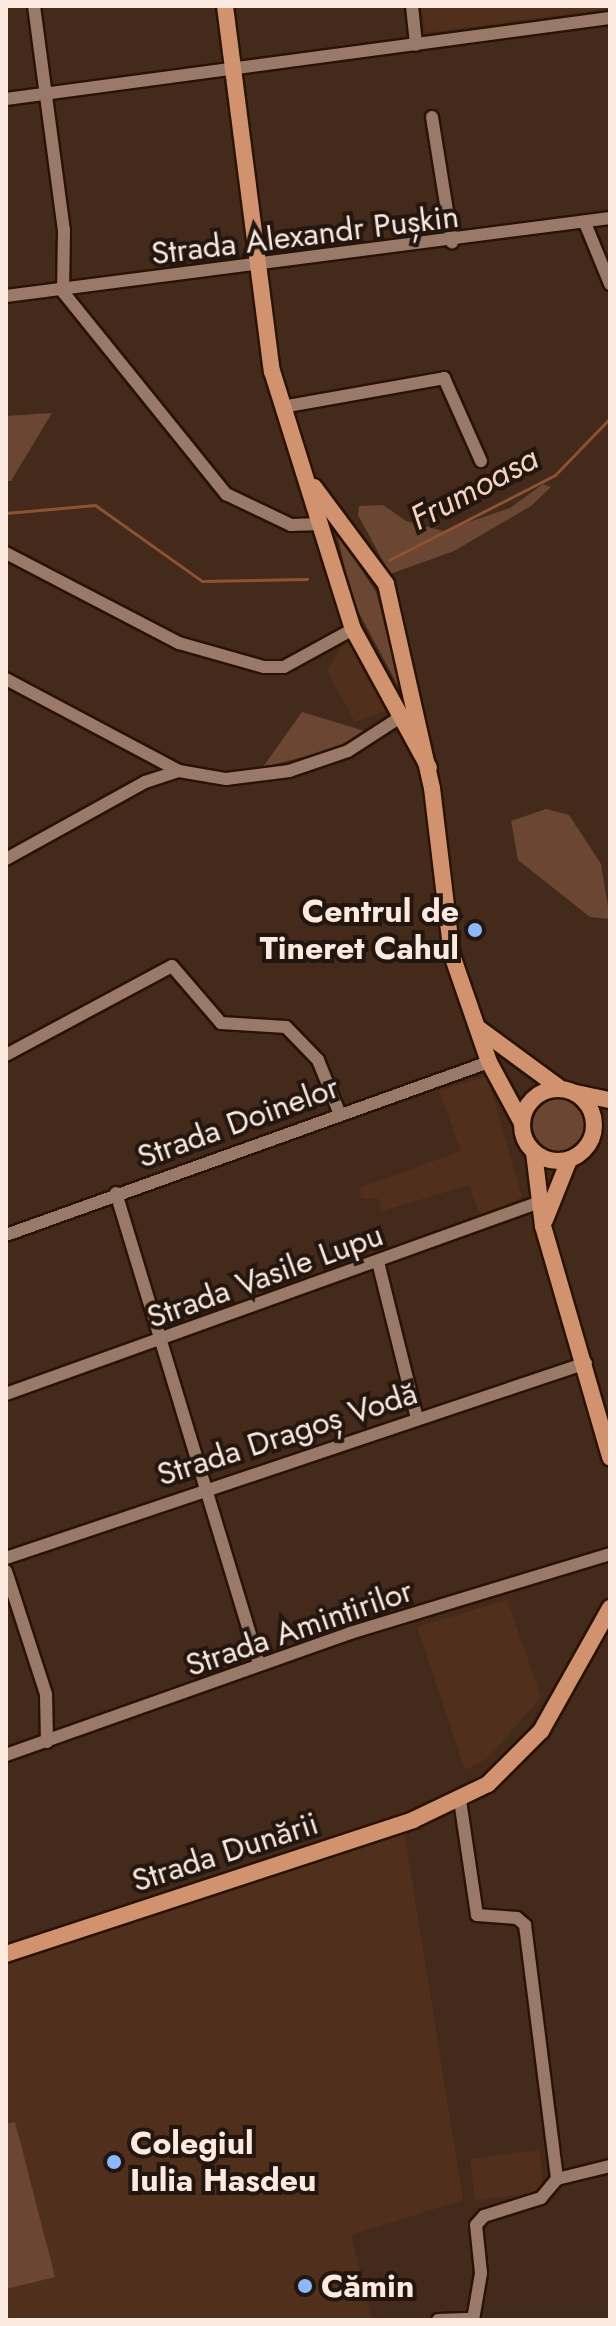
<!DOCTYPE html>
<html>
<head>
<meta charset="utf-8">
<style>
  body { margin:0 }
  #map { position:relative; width:616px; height:2326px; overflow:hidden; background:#442a1b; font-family:Jost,sans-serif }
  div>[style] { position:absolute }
  .built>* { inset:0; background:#502f1d }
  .green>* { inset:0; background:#6b4733 }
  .round { border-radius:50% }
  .stream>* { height:3px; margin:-1.5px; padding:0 1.5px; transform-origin:1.5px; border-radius:1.5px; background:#8d5331 }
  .roads { filter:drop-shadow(2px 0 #2a1204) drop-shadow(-2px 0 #2a1204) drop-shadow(0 2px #2a1204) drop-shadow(0 -2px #2a1204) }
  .minor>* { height:12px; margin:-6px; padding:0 6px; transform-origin:6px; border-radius:6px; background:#997968 }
  .major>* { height:16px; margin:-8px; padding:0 8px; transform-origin:8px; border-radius:8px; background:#d1926f }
  .major>.ring { margin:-8px; padding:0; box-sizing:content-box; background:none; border:16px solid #d1926f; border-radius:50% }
  .dots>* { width:22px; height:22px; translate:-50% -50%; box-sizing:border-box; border:4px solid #22160f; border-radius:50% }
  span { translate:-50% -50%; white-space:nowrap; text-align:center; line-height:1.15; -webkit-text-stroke:8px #22160f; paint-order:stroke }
  .street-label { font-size:32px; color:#fceae0 }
  .poi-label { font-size:32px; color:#fceae0; font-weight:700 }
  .right { translate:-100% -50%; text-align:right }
  .left { translate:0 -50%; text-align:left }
  .water-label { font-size:34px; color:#f5d1be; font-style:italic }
  .frame { position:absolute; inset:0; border:8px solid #fceae0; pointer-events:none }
</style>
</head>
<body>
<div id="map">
  <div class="built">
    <i style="clip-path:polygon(422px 6px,605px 6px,605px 9px,425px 33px)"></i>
    <i style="clip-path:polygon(348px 637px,388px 710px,355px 722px,327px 671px)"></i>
    <i style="clip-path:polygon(487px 1076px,522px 1197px,481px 1218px,469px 1185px,382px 1211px,379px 1199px,361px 1198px,359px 1188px,461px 1151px,439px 1091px)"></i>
    <i style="clip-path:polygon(507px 1600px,541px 1697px,488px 1758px,465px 1770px,417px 1627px)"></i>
    <i style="clip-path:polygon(404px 1830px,463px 2200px,351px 2235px,372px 2320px,6px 2320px,6px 1961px)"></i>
    <i style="clip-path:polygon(539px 2150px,544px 2192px,475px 2200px,470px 2159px)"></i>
  </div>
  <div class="green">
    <i style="clip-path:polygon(52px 413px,11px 481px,6px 481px,6px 416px)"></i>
    <i style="clip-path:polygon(543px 484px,551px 487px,531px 506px,454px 551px,390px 574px,358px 515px,359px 506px,383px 505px,406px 521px,443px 531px,510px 508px)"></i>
    <i style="clip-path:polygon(337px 533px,376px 592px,401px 691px,352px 600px)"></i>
    <i style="clip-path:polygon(302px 712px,368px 732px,344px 747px,263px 767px)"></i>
    <i style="clip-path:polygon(546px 809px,569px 815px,601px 864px,610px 919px,590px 917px,518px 860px,511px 821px)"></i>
    <i class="round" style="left:533px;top:1099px;width:52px;height:52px"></i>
    <i style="clip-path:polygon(15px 2122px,55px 2277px,6px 2289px,6px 2124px)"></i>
  </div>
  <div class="stream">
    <i style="left:6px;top:513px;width:89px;rotate:-5.1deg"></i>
    <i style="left:95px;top:505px;width:131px;rotate:35.4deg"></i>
    <i style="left:202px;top:581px;width:105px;rotate:-1.1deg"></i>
    <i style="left:389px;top:560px;width:186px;rotate:-27.1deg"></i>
    <i style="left:555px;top:475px;width:79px;rotate:-46deg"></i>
  </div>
  <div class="roads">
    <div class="minor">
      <i style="left:34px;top:6px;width:226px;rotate:82.4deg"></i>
      <i style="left:64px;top:230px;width:62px;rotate:90.9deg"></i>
      <i style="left:63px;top:292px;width:260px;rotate:51.1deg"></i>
      <i style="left:226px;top:494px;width:72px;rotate:25.5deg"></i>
      <i style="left:291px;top:525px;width:29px;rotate:-2deg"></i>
      <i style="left:412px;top:6px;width:39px;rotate:84deg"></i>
      <i style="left:6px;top:99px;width:609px;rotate:-7.64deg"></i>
      <i style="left:432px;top:117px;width:127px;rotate:80.9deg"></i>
      <i style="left:585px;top:223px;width:66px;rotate:67.7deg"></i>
      <i style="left:6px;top:296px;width:609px;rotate:-7.36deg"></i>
      <i style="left:282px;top:407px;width:165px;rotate:-10.1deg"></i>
      <i style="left:444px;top:378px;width:91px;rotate:66deg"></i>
      <i style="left:6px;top:553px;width:195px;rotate:27.5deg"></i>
      <i style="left:179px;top:643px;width:88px;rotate:15.8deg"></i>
      <i style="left:264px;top:667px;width:20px"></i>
      <i style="left:284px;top:667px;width:79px;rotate:-28.8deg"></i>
      <i style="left:6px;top:679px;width:196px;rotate:28deg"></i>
      <i style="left:6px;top:859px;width:159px;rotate:-29deg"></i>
      <i style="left:145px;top:782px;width:36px;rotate:-18deg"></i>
      <i style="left:179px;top:771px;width:48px;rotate:9.7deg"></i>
      <i style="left:226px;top:779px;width:64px;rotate:-7.2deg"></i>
      <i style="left:289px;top:771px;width:62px;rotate:-18.7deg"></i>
      <i style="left:348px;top:751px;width:64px;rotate:-32.9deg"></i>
      <i style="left:6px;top:1055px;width:188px;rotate:-28.2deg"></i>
      <i style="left:172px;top:966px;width:75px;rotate:49.3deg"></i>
      <i style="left:221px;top:1023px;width:65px;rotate:3.5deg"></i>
      <i style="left:286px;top:1027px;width:46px;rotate:45.9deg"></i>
      <i style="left:318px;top:1060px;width:56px;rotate:68deg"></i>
      <i style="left:116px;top:1193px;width:492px;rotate:73.1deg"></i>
      <i style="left:6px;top:1235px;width:513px;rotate:-19.71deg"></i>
      <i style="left:378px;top:1262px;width:162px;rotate:76deg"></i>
      <i style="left:6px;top:1394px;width:567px;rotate:-19.78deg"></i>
      <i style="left:6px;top:1558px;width:612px;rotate:-18.58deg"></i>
      <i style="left:6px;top:1571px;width:129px;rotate:72deg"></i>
      <i style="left:46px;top:1694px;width:48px;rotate:88.8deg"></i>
      <i style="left:6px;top:1755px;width:365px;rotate:-19.5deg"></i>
      <i style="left:350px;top:1633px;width:272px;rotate:-16.9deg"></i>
      <i style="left:460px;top:1800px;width:116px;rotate:81.6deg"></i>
      <i style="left:477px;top:1915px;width:40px;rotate:4.3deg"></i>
      <i style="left:517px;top:1918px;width:11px;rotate:41deg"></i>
      <i style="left:525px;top:1925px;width:256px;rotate:82.8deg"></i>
      <i style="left:438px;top:2320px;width:35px;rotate:-2deg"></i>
      <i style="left:473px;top:2320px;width:48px;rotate:-80.3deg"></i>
      <i style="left:481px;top:2273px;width:48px;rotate:-95.9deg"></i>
      <i style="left:476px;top:2225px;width:12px;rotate:-48deg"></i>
      <i style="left:484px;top:2216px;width:60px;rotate:-17.5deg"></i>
      <i style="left:541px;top:2198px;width:25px;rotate:-50deg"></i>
      <i style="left:557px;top:2179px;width:55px;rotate:-13.8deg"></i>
    </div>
    <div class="major">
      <i style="left:225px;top:6px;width:368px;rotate:82.7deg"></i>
      <i style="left:272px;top:371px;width:270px;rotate:72.6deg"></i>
      <i style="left:353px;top:629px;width:158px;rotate:61.3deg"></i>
      <i style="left:314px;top:487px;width:121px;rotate:53.4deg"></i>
      <i style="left:386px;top:584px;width:209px;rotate:77.3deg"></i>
      <i style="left:432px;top:788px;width:168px;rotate:83.2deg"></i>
      <i style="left:452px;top:955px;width:113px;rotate:70.9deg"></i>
      <i style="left:489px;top:1062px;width:69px;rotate:61.6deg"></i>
      <i style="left:478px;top:1028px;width:103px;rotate:36.3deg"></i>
      <i class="ring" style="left:522px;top:1089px;width:56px;height:56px"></i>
      <i style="left:576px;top:1093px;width:35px;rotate:12deg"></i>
      <i style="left:534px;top:1152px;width:75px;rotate:83.1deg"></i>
      <i style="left:543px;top:1226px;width:241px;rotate:73.8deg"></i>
      <i style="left:545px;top:1220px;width:65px;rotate:-68.2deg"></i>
      <i style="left:6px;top:1954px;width:428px;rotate:-18.2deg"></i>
      <i style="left:413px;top:1820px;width:83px;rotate:-25.6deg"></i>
      <i style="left:488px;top:1784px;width:75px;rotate:-45deg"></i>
      <i style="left:541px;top:1731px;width:141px;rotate:-60.7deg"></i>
    </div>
  </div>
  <div class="dots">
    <i style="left:475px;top:930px;background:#8db9fc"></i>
    <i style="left:114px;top:2162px;background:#8db9fc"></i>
    <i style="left:305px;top:2286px;background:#8db9fc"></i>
  </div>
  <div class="street-label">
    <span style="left:305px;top:235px;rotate:-7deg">Strada Alexandr Pușkin</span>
    <span style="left:238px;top:1122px;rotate:-20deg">Strada Doinelor</span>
    <span style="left:265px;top:1276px;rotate:-20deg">Strada Vasile Lupu</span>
    <span style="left:287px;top:1434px;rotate:-18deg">Strada Dragoș Vodă</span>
    <span style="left:299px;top:1628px;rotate:-19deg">Strada Amintirilor</span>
    <span style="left:225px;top:1852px;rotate:-18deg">Strada Dunării</span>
  </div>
  <div class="poi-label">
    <span class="right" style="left:459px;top:930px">Centrul de<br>Tineret Cahul</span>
    <span class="left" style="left:130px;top:2162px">Colegiul<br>Iulia Hasdeu</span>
    <span class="left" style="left:321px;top:2286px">Cămin</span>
  </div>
  <div class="water-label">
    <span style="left:474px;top:488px;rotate:-28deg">Frumoasa</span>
  </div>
  <div class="frame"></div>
</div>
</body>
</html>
